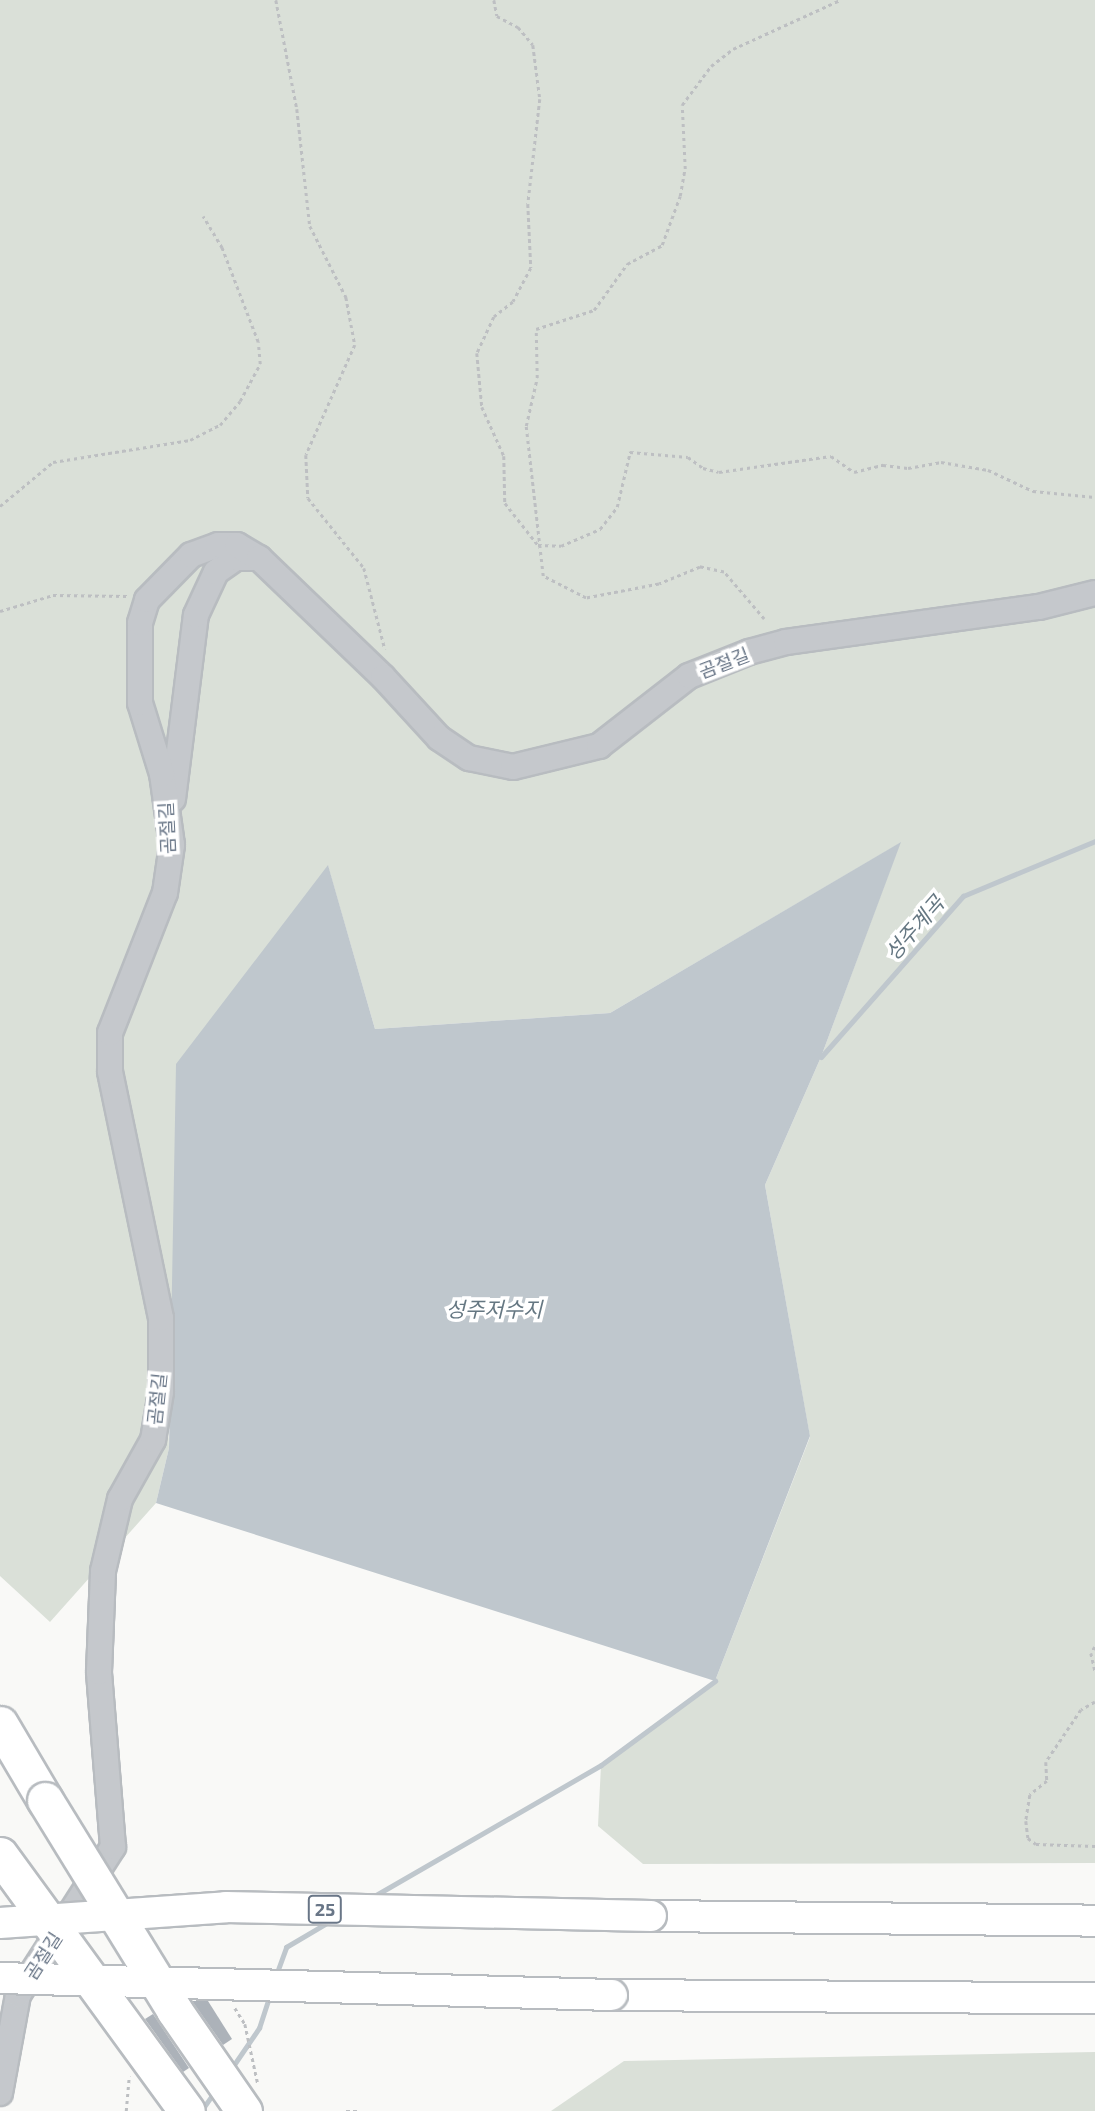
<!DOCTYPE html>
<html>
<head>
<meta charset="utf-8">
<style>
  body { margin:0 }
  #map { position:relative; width:1095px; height:2111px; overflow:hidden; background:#f9f9f7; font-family:"Exo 2","Noto Sans KR",sans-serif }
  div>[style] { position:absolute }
  .green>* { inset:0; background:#dae0d8 }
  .water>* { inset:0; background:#bfc7cd }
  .stream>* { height:5px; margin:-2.5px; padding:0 2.5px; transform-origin:2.5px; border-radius:2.5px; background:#bfc7cd }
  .building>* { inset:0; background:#acb2b9 }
  .path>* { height:2.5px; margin-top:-1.25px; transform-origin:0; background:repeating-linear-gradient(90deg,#bdbfc2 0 3.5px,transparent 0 7px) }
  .roads { filter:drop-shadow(2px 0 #b8bcc0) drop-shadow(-2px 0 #b8bcc0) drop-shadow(0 2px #b8bcc0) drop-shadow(0 -2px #b8bcc0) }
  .minor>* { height:24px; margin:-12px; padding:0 12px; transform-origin:12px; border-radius:12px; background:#c5c8cc }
  .major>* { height:30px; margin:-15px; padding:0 15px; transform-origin:15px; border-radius:15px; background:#fff }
  .highway>* { height:35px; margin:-17.5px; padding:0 17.5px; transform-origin:17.5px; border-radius:17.5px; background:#fff }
  .bridges { filter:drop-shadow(2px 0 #b8bcc0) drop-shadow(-2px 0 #b8bcc0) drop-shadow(0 2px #b8bcc0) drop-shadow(0 -2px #b8bcc0) }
  .major-bridge>* { height:30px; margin:-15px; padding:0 15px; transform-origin:15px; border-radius:15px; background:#fff }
  .highway-bridge>* { height:35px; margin:-17.5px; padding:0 17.5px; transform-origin:17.5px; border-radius:17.5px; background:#fff }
  span { translate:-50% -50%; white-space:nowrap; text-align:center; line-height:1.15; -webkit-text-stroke:7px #fff; paint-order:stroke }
  .shield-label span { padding:2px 5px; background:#fff; border:2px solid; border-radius:5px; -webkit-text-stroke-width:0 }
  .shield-label { font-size:18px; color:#697687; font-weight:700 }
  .street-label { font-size:19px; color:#697687 }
  .water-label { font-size:21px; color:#657782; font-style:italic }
</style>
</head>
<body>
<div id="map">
  <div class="green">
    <i style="clip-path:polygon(0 0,1095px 0,1095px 1863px,643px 1864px,598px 1826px,601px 1765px,715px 1681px,810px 1437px,765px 1185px,821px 1057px,900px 843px,610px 1013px,375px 1029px,328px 866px,167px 1393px,169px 1448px,156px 1503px,50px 1622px,0 1576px)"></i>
    <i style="clip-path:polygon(1095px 2052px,1095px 2111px,551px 2111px,624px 2061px)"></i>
  </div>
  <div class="water">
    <i style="clip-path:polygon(901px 842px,821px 1057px,765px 1185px,810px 1436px,715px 1681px,156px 1503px,169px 1448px,176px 1064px,328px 865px,375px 1029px,610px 1013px)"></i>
  </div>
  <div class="stream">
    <i style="left:821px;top:1057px;width:215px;rotate:-48.6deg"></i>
    <i style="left:963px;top:896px;width:143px;rotate:-22.6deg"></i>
    <i style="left:369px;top:1899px;width:268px;rotate:-30deg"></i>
    <i style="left:601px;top:1765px;width:142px;rotate:-36.4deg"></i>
    <i style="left:276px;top:1975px;width:30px;rotate:-70deg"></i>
    <i style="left:286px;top:1947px;width:51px;rotate:-30.6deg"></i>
    <i style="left:231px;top:2069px;width:50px;rotate:-55.7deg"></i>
    <i style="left:259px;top:2028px;width:35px;rotate:-72deg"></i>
    <i style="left:201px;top:2111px;width:24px;rotate:-55deg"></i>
  </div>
  <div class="building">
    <i style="clip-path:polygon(192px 2001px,208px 2001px,232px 2039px,223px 2045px)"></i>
    <i style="clip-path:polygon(153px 2014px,189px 2068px,183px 2072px,145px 2019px)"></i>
  </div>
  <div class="path">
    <i style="left:276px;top:0;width:111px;rotate:79.1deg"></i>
    <i style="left:297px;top:109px;width:118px;rotate:83.7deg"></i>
    <i style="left:310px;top:226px;width:80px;rotate:63.1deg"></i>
    <i style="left:346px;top:297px;width:49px;rotate:79.4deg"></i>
    <i style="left:355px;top:345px;width:120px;rotate:114deg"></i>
    <i style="left:306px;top:455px;width:43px;rotate:87.3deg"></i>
    <i style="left:308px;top:498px;width:90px;rotate:51.3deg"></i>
    <i style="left:364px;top:568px;width:84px;rotate:75.5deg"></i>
    <i style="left:494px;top:0;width:16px;rotate:79deg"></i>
    <i style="left:497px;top:16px;width:24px;rotate:28deg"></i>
    <i style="left:518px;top:27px;width:23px;rotate:50deg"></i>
    <i style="left:533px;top:45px;width:54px;rotate:82.6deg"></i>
    <i style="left:540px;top:99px;width:106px;rotate:96.5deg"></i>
    <i style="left:528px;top:204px;width:64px;rotate:87.3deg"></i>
    <i style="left:531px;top:268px;width:38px;rotate:118deg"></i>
    <i style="left:513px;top:302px;width:24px;rotate:142deg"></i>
    <i style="left:494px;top:317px;width:40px;rotate:115deg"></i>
    <i style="left:477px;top:353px;width:54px;rotate:84.7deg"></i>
    <i style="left:482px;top:407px;width:54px;rotate:65.8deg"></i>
    <i style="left:504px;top:456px;width:47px;rotate:88.8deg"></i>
    <i style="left:505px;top:503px;width:53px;rotate:51.8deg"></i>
    <i style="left:538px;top:545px;width:23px;rotate:2deg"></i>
    <i style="left:561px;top:546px;width:43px;rotate:-23.6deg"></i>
    <i style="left:600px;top:529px;width:28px;rotate:-52deg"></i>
    <i style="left:617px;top:507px;width:57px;rotate:-76.7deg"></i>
    <i style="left:630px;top:452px;width:58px;rotate:4.9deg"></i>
    <i style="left:688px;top:457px;width:19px;rotate:36deg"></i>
    <i style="left:703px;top:468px;width:16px;rotate:14deg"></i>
    <i style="left:719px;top:472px;width:113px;rotate:-8.1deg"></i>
    <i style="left:831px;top:456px;width:28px;rotate:35deg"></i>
    <i style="left:854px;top:472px;width:30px;rotate:-14deg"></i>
    <i style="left:883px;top:465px;width:25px;rotate:7deg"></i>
    <i style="left:908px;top:468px;width:34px;rotate:-10deg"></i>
    <i style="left:941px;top:462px;width:48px;rotate:9.7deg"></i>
    <i style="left:988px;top:470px;width:50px;rotate:25deg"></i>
    <i style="left:1033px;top:491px;width:62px;rotate:5.5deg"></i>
    <i style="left:0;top:506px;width:69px;rotate:-39.7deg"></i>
    <i style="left:53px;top:462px;width:139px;rotate:-9.1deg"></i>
    <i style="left:190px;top:440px;width:34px;rotate:-27deg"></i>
    <i style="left:220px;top:425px;width:31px;rotate:-50deg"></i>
    <i style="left:240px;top:401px;width:42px;rotate:-61.6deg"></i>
    <i style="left:260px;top:364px;width:22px;rotate:-95deg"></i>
    <i style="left:258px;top:342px;width:101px;rotate:-111deg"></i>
    <i style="left:222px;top:248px;width:37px;rotate:-121deg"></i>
    <i style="left:0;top:611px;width:55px;rotate:-16.8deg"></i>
    <i style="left:53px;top:595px;width:74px;rotate:0.8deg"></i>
    <i style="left:764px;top:619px;width:62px;rotate:-130.4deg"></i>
    <i style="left:724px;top:572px;width:25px;rotate:-168deg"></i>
    <i style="left:700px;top:567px;width:44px;rotate:157.5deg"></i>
    <i style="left:659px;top:584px;width:74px;rotate:169.1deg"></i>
    <i style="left:586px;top:598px;width:48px;rotate:-152.9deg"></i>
    <i style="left:543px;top:576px;width:151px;rotate:-96.5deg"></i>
    <i style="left:526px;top:426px;width:49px;rotate:-77.1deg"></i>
    <i style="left:537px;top:378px;width:49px;rotate:-91.2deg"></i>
    <i style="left:536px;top:329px;width:61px;rotate:-18.1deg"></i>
    <i style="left:594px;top:310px;width:57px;rotate:-54.3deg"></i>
    <i style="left:627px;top:264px;width:40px;rotate:-28deg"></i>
    <i style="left:662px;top:245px;width:52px;rotate:-69.8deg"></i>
    <i style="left:680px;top:196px;width:27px;rotate:-80deg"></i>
    <i style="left:685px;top:169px;width:64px;rotate:-92.7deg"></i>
    <i style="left:682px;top:105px;width:49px;rotate:-53.4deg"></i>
    <i style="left:711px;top:66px;width:28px;rotate:-38deg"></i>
    <i style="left:733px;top:49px;width:118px;rotate:-24.6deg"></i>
    <i style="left:1095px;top:1647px;width:7px;rotate:124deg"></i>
    <i style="left:1091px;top:1653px;width:18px;rotate:77deg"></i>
    <i style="left:1095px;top:1702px;width:16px;rotate:150deg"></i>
    <i style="left:1081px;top:1710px;width:63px;rotate:123.9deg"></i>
    <i style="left:1046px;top:1762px;width:19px;rotate:87deg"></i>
    <i style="left:1047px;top:1781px;width:22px;rotate:141deg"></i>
    <i style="left:1030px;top:1795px;width:26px;rotate:99deg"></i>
    <i style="left:1026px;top:1821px;width:17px;rotate:83deg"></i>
    <i style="left:1028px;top:1838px;width:10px;rotate:37deg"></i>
    <i style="left:1036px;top:1844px;width:59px;rotate:1.9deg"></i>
    <i style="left:235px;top:2008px;width:19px;rotate:58deg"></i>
    <i style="left:245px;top:2024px;width:61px;rotate:77.8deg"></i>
    <i style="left:126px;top:2111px;width:35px;rotate:-85deg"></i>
    <i style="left:346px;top:2111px;width:13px"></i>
  </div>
  <div class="roads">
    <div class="minor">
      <i style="left:173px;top:799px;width:185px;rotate:-82.9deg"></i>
      <i style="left:196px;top:615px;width:47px;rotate:-65.1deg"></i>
      <i style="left:216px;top:572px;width:24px;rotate:-35deg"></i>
      <i style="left:236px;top:558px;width:23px"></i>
      <i style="left:0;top:2093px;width:100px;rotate:-79.6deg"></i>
      <i style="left:18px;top:1995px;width:176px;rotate:-57.3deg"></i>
      <i style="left:113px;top:1847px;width:176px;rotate:-94.6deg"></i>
      <i style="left:99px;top:1672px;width:101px;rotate:-87.7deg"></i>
      <i style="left:103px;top:1571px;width:74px;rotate:-76.7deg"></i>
      <i style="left:120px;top:1499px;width:68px;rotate:-60.8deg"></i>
      <i style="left:153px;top:1440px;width:49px;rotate:-80.5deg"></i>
      <i style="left:161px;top:1392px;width:74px;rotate:-90deg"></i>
      <i style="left:161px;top:1318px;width:252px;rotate:-101.7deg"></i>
      <i style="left:110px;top:1071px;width:38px;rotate:-90deg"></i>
      <i style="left:110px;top:1033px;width:150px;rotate:-68.6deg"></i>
      <i style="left:165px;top:893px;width:49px;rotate:-81.7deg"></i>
      <i style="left:172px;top:845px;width:72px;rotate:-98deg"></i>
      <i style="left:162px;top:774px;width:74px;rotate:-107.2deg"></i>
      <i style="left:140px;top:703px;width:80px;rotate:-90deg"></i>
      <i style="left:140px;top:623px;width:24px;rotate:-73deg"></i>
      <i style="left:147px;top:600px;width:63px;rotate:-45.6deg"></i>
      <i style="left:191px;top:555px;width:29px;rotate:-20deg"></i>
      <i style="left:218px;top:545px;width:19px"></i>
      <i style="left:237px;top:545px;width:26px;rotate:31deg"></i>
      <i style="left:259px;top:558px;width:172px;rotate:43.8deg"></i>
      <i style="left:383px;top:677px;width:83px;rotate:47.4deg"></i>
      <i style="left:439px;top:738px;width:36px;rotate:34deg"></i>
      <i style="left:469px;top:758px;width:45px;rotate:11.6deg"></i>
      <i style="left:513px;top:767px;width:89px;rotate:-13.7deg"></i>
      <i style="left:599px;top:746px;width:114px;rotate:-37.9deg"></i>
      <i style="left:689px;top:676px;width:65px;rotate:-21.8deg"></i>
      <i style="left:749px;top:652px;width:38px;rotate:-15deg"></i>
      <i style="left:786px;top:642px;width:255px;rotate:-7.9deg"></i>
      <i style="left:1039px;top:607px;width:58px;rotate:-14deg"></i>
    </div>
    <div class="major">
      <i style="left:651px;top:1916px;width:444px;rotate:0.6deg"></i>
      <i style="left:612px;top:1995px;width:483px;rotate:0.4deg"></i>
    </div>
    <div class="highway">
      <i style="left:0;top:1724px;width:88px;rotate:59.4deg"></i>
    </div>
  </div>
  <div class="bridges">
    <div class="major-bridge">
      <i style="left:0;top:1923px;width:227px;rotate:-4deg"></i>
      <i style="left:226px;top:1907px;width:425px;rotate:1.2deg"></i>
      <i style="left:0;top:1978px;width:612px;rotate:1.59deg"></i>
    </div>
    <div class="highway-bridge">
      <i style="left:45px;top:1800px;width:246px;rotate:58.4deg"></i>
      <i style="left:174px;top:2010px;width:123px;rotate:55.3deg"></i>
      <i style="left:0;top:1855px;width:317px;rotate:53.9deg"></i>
    </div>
  </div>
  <div class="shield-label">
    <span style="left:325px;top:1909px">25</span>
  </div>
  <div class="street-label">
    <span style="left:724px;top:663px;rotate:-21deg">곰절길</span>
    <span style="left:167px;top:828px;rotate:-93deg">곰절길</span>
    <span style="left:157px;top:1399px;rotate:-84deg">곰절길</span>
    <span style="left:43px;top:1956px;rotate:-57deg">곰절길</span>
  </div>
  <div class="water-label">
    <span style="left:914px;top:928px;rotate:-49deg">성주계곡</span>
    <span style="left:494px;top:1309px">성주저수지</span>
  </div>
</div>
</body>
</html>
